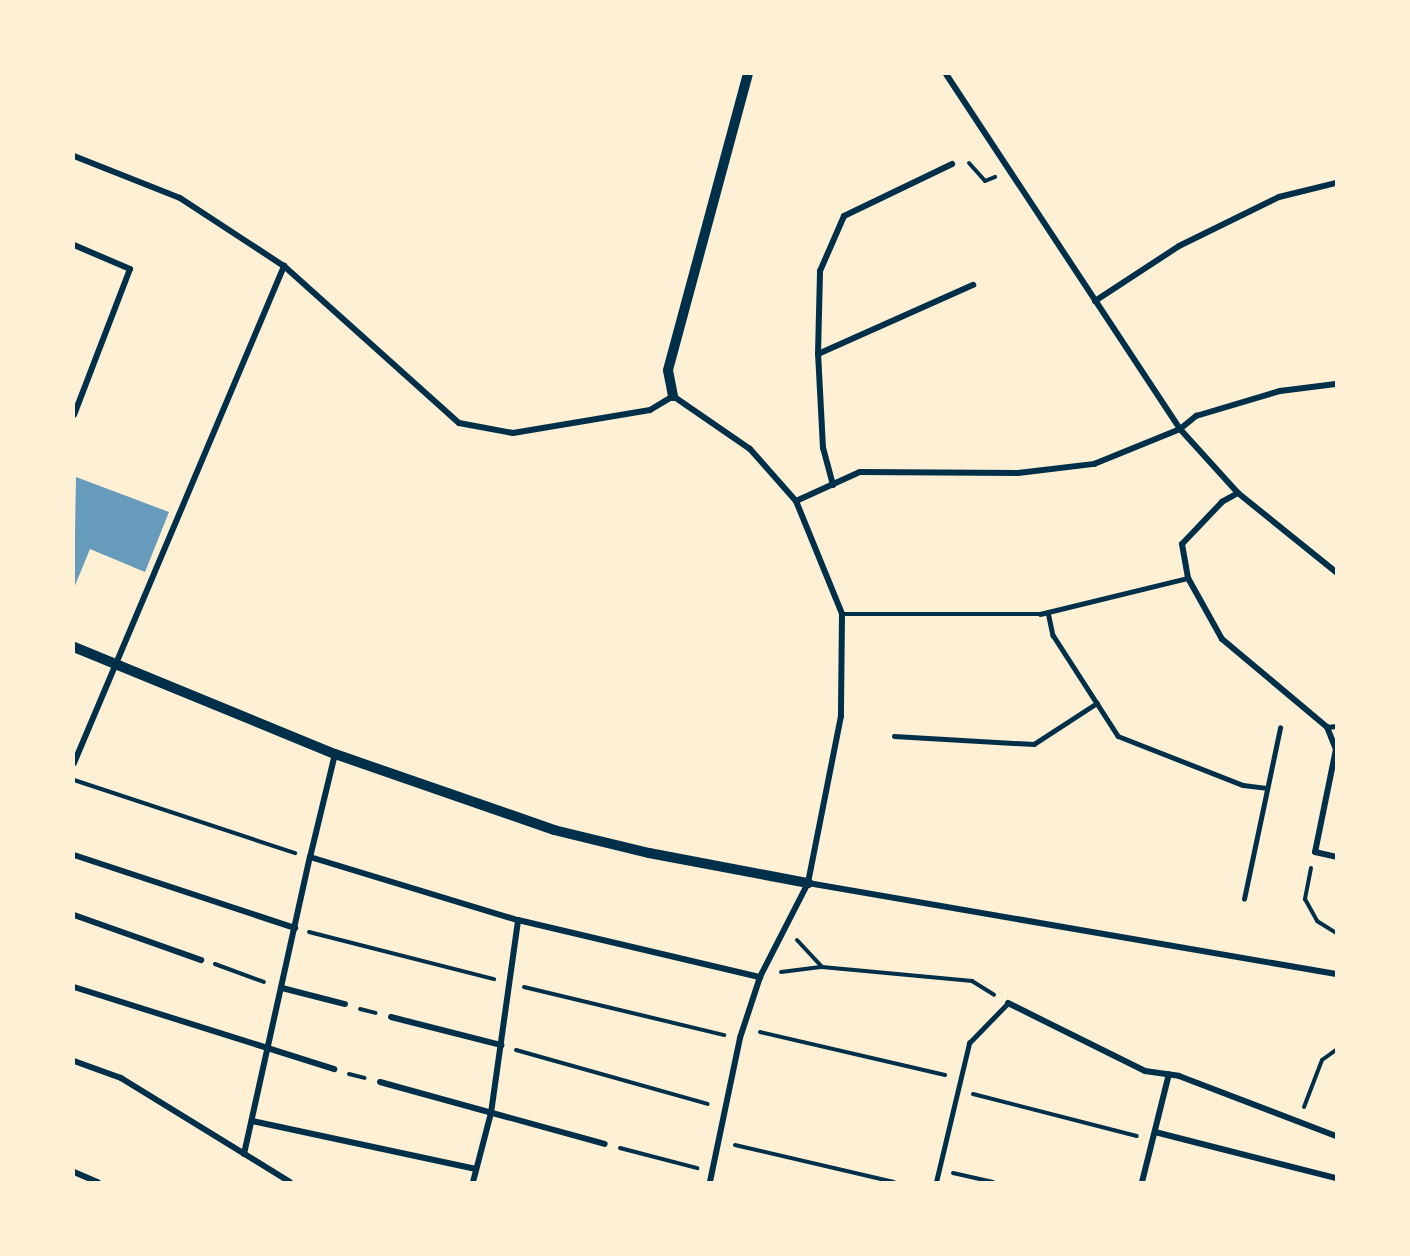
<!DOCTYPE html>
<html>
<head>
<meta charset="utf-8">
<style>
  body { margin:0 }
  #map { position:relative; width:1410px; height:1256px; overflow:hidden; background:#fdf0d5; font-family:"Source Sans 3",sans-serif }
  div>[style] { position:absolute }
  .water>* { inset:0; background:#669bbc }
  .path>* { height:4px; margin:-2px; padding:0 2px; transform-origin:2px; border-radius:2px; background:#003049 }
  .service>* { height:4.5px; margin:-2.25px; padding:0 2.25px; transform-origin:2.25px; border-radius:2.25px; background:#003049 }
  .minor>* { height:6px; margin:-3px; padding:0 3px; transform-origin:3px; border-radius:3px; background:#003049 }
  .tertiary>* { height:10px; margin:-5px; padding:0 5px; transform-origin:5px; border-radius:5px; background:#003049 }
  span { translate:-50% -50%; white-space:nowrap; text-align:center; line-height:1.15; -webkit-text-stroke:5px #fdf0d5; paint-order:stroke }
  .frame { position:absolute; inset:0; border:75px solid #fdf0d5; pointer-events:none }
</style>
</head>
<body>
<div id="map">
  <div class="water">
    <i style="clip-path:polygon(76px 477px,169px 512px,145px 572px,90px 549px,74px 588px)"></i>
  </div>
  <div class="path">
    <i style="left:969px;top:163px;width:24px;rotate:48deg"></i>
    <i style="left:985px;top:181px;width:11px;rotate:-22deg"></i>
    <i style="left:74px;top:780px;width:233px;rotate:18.3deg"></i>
    <i style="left:1311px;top:868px;width:32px;rotate:101deg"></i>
    <i style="left:1305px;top:899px;width:25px;rotate:61deg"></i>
    <i style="left:1317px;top:921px;width:22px;rotate:32deg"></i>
    <i style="left:309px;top:932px;width:191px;rotate:14.3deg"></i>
    <i style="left:797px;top:940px;width:37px;rotate:47deg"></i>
    <i style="left:822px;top:967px;width:151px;rotate:5.3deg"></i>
    <i style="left:972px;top:981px;width:26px;rotate:32deg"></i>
    <i style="left:215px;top:964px;width:52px;rotate:20.2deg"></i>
    <i style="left:781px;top:972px;width:40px;rotate:-7.1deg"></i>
    <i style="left:524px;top:987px;width:206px;rotate:13.5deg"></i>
    <i style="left:360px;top:1009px;width:16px;rotate:14deg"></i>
    <i style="left:760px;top:1032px;width:190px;rotate:13.1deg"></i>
    <i style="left:516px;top:1050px;width:199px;rotate:15.7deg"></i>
    <i style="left:349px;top:1074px;width:16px;rotate:14deg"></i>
    <i style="left:973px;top:1094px;width:169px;rotate:14.4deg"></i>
    <i style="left:1304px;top:1107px;width:50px;rotate:-69deg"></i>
    <i style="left:1322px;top:1060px;width:17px;rotate:-36deg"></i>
    <i style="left:735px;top:1145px;width:163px;rotate:13.1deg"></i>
    <i style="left:620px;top:1148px;width:80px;rotate:14.6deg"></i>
    <i style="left:953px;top:1173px;width:41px;rotate:12.7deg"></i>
  </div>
  <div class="service">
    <i style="left:1048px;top:612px;width:24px;rotate:78deg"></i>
    <i style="left:1053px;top:635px;width:120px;rotate:57.2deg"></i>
    <i style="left:1118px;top:736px;width:134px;rotate:21.4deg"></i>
    <i style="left:1243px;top:785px;width:23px;rotate:7deg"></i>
    <i style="left:842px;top:614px;width:198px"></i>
    <i style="left:1040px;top:614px;width:152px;rotate:-13.7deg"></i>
    <i style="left:1327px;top:727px;width:9px;rotate:-6deg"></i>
    <i style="left:894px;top:736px;width:140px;rotate:3.3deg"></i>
    <i style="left:1034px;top:744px;width:75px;rotate:-33.1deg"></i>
    <i style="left:1244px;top:899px;width:175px;rotate:-78.1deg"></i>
    <i style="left:936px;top:1182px;width:143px;rotate:-76.6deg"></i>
    <i style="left:969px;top:1043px;width:56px;rotate:-45.7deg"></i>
  </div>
  <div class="minor">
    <i style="left:946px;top:74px;width:425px;rotate:56.6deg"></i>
    <i style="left:1180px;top:429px;width:86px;rotate:47.8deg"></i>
    <i style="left:1238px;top:493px;width:126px;rotate:38.9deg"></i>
    <i style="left:74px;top:156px;width:114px;rotate:21.6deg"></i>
    <i style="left:180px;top:198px;width:124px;rotate:33.2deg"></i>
    <i style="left:284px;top:266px;width:235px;rotate:41.9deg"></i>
    <i style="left:459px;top:423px;width:55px;rotate:10.5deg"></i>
    <i style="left:513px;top:433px;width:139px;rotate:-9.5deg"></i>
    <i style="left:650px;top:410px;width:27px;rotate:-31deg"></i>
    <i style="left:673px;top:396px;width:93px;rotate:34.5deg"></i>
    <i style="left:750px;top:449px;width:69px;rotate:48.5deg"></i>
    <i style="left:796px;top:501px;width:122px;rotate:67.8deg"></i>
    <i style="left:842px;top:614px;width:102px;rotate:90.6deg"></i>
    <i style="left:841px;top:716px;width:170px;rotate:101.2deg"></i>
    <i style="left:808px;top:883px;width:106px;rotate:117.1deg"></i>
    <i style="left:760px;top:977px;width:64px;rotate:108.2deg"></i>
    <i style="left:740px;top:1038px;width:147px;rotate:101.8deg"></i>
    <i style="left:74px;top:245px;width:61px;rotate:23.2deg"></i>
    <i style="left:130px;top:269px;width:156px;rotate:111deg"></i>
    <i style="left:1095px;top:301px;width:100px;rotate:-33.2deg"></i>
    <i style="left:1179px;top:246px;width:111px;rotate:-26.1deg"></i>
    <i style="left:1279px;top:197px;width:59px;rotate:-13.8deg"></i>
    <i style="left:818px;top:354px;width:170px;rotate:-24deg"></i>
    <i style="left:833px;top:485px;width:38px;rotate:-105deg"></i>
    <i style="left:823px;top:448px;width:94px;rotate:-93deg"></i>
    <i style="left:818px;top:354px;width:83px;rotate:-88.6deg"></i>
    <i style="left:820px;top:271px;width:60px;rotate:-66.4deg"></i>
    <i style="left:844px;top:216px;width:120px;rotate:-25.7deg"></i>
    <i style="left:1238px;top:493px;width:18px;rotate:151deg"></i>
    <i style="left:1222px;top:502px;width:58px;rotate:133.6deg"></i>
    <i style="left:1182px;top:544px;width:35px;rotate:80deg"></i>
    <i style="left:1188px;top:578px;width:70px;rotate:60.9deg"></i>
    <i style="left:1222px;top:639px;width:137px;rotate:40deg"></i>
    <i style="left:1327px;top:727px;width:24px;rotate:68deg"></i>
    <i style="left:1336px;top:749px;width:105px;rotate:101.5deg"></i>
    <i style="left:1315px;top:852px;width:22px;rotate:13deg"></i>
    <i style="left:796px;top:501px;width:70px;rotate:-24.4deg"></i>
    <i style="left:860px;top:472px;width:158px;rotate:0.4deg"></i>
    <i style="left:1018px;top:473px;width:77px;rotate:-6.8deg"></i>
    <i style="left:1094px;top:464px;width:93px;rotate:-22.1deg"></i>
    <i style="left:1180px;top:429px;width:21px;rotate:-39deg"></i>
    <i style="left:1196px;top:416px;width:88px;rotate:-16.6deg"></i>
    <i style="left:1280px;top:391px;width:56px;rotate:-7.1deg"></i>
    <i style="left:335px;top:754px;width:106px;rotate:103.6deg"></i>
    <i style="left:310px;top:857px;width:217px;rotate:16.9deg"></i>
    <i style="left:518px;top:920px;width:249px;rotate:13.3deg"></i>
    <i style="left:74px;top:763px;width:540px;rotate:-67.09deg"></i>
    <i style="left:74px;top:855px;width:233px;rotate:18.3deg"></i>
    <i style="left:808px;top:883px;width:536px;rotate:9.78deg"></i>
    <i style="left:74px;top:915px;width:135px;rotate:19.5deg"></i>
    <i style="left:74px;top:987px;width:273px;rotate:17.5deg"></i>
    <i style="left:282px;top:988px;width:65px;rotate:14.3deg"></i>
    <i style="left:1008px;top:1003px;width:153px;rotate:26.4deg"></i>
    <i style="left:1145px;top:1071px;width:34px;rotate:8deg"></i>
    <i style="left:1179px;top:1076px;width:168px;rotate:20.9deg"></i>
    <i style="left:391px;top:1017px;width:114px;rotate:14.3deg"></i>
    <i style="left:74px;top:1061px;width:50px;rotate:19.9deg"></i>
    <i style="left:121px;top:1078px;width:198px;rotate:31.6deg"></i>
    <i style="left:380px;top:1082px;width:233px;rotate:15.4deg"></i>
    <i style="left:252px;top:1121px;width:229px;rotate:12.1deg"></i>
    <i style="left:1155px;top:1132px;width:187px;rotate:14.3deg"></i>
    <i style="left:244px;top:1154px;width:304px;rotate:-77.5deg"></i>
    <i style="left:74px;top:1172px;width:26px;rotate:23deg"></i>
    <i style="left:473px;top:1182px;width:71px;rotate:-75.4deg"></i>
    <i style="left:491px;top:1113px;width:195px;rotate:-82deg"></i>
    <i style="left:1142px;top:1182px;width:111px;rotate:-76deg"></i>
  </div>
  <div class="tertiary">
    <i style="left:673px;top:396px;width:26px;rotate:-101deg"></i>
    <i style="left:668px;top:370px;width:307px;rotate:-74.9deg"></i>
    <i style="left:74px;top:647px;width:282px;rotate:22.3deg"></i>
    <i style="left:335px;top:754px;width:232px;rotate:19.1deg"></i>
    <i style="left:554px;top:830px;width:98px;rotate:13.6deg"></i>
    <i style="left:649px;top:853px;width:162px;rotate:10.7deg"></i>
  </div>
  <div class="frame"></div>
</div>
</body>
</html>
